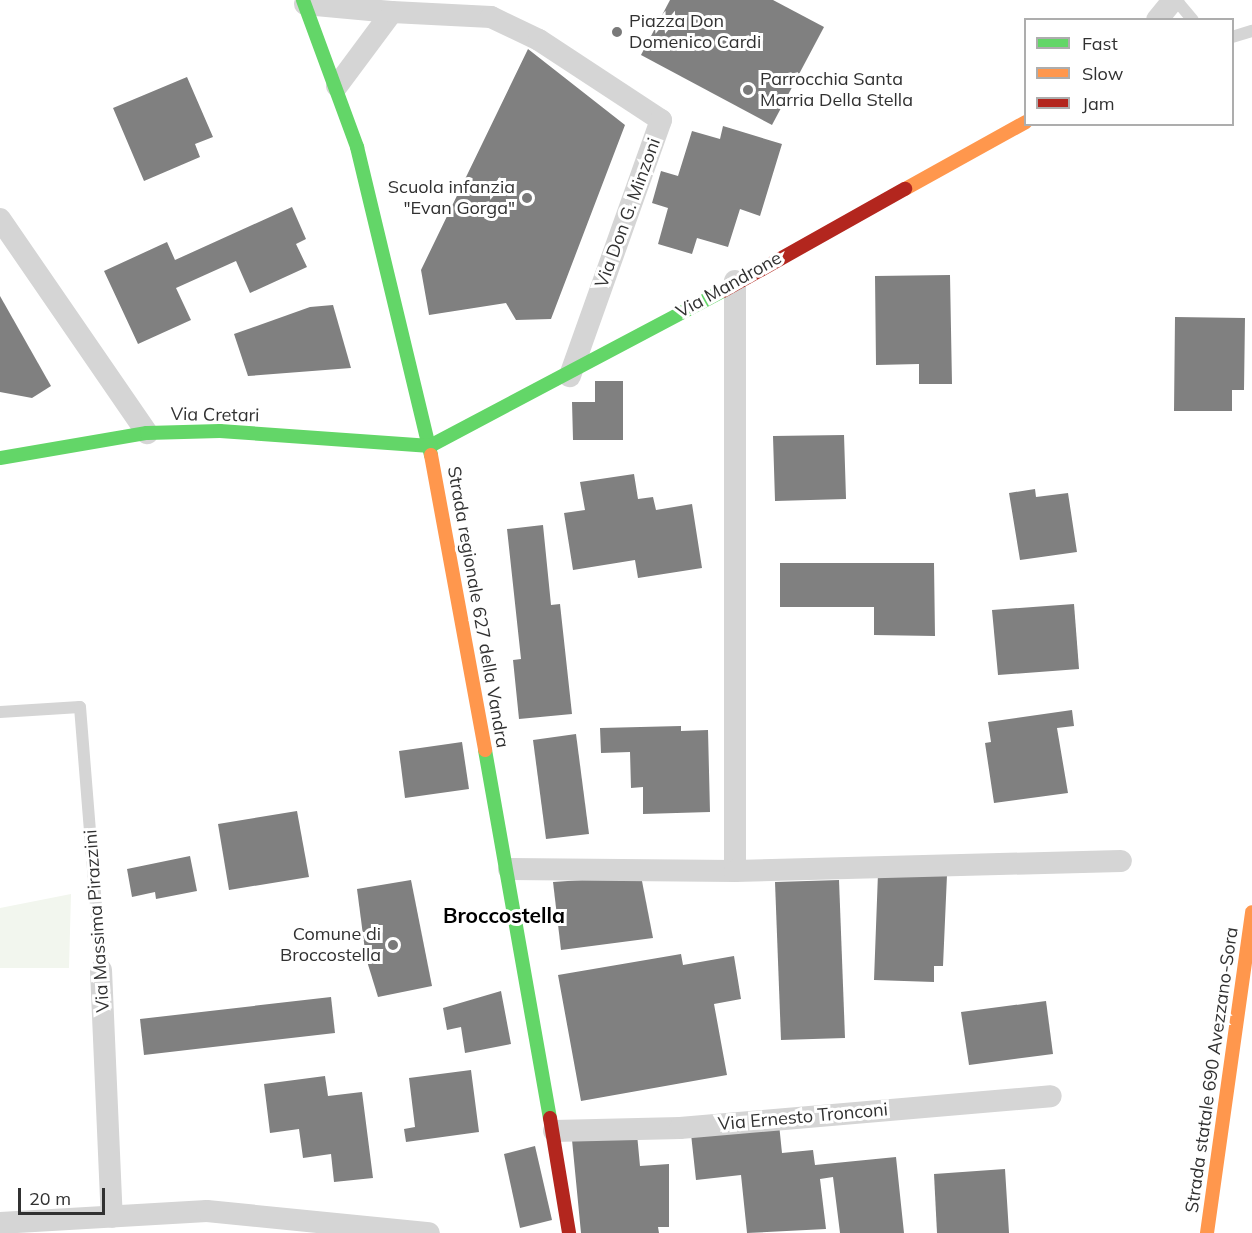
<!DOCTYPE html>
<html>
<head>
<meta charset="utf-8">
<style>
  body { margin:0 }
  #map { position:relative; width:1252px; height:1233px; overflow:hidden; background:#fff; font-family:Mulish,sans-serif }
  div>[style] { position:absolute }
  .green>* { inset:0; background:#f2f6ee }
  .building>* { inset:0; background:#808080 }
  .lane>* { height:12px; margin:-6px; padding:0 6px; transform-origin:6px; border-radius:6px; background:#d5d5d5 }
  .street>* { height:22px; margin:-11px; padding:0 11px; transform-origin:11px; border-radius:11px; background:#d5d5d5 }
  .fast>* { height:14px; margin:-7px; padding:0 7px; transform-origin:7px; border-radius:7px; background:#63d668 }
  .slow>* { height:14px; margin:-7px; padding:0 7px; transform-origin:7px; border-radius:7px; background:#ff974d }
  .jam>* { height:14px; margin:-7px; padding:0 7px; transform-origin:7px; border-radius:7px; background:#b3261e }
  .dots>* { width:16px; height:16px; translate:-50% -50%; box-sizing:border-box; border:3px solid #fff; border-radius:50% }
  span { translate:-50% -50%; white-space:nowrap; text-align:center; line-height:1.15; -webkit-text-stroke:6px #fff; paint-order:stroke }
  .poi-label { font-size:18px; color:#313131 }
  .left { translate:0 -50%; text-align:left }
  .right { translate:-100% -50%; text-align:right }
  .street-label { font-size:18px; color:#313131 }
  .quarter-label { font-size:21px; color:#000; font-weight:700 }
  .legend { position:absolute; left:1024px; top:18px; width:210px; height:108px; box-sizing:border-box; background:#fff; border:2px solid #adadad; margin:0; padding:8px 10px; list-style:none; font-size:18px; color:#313131 }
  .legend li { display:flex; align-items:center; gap:12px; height:30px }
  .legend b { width:30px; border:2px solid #adadad }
  .scale { position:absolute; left:18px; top:1188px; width:87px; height:27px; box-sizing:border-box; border:3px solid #313131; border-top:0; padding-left:8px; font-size:18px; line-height:21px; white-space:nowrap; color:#313131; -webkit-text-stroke:4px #fff; paint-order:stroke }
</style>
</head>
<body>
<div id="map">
  <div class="green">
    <i style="clip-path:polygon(71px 894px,69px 968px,0 968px,0 908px)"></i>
  </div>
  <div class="building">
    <i style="clip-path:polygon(670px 0,773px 0,824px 27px,772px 125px,641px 55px)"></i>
    <i style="clip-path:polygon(528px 49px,625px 125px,551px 319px,516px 320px,506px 303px,429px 315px,421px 270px)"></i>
    <i style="clip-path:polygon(187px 77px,213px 137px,195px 144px,200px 157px,144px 181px,113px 108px)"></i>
    <i style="clip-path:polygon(723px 126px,782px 144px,760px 216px,740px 209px,728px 247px,697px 238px,692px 254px,658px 244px,668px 208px,652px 203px,661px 171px,678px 176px,692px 131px,720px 139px)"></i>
    <i style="clip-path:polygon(292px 207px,306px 239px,296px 244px,307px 267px,250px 293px,236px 261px,176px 288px,191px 320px,138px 344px,104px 271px,167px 242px,175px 260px)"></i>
    <i style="clip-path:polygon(950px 275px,952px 384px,919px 384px,919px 364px,876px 365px,875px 276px)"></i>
    <i style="clip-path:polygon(0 296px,51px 386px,32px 398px,0 392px)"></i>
    <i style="clip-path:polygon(333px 305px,351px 368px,248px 376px,234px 334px,310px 307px)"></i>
    <i style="clip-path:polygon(1175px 317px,1245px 318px,1244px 390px,1232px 390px,1232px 411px,1174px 411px)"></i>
    <i style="clip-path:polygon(595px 381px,623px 381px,623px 440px,573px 440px,572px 402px,595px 402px)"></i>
    <i style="clip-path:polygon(844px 435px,846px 499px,775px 501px,773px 436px)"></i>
    <i style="clip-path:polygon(634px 474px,638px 499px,653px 497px,656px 510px,692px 504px,702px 568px,638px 578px,635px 560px,573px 570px,564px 513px,585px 510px,580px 482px)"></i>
    <i style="clip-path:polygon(1035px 489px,1036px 497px,1068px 493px,1077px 552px,1020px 560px,1009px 493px)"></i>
    <i style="clip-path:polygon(543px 525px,551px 605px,560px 604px,572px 714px,519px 719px,513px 660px,521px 659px,507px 529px)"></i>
    <i style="clip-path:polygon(780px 563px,934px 563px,935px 636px,874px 635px,874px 607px,780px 607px)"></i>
    <i style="clip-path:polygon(1074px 604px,1079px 669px,998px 675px,992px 610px)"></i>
    <i style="clip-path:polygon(1072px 710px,1074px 726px,1057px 728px,1068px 793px,994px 803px,985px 743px,991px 742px,988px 722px)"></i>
    <i style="clip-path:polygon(681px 726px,681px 731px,708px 730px,710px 812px,643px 814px,643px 787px,631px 788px,630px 752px,601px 753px,600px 728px)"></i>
    <i style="clip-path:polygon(576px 734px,589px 834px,546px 839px,533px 740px)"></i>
    <i style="clip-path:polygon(462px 742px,469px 789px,405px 798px,399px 751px)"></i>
    <i style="clip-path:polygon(297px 811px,309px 877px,229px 890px,218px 824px)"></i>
    <i style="clip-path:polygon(190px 856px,197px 891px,156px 899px,155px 892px,132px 897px,127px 869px)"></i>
    <i style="clip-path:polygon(878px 873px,947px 875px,943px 966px,934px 966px,934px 982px,874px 980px)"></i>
    <i style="clip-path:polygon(641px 876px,653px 938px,561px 950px,553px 882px)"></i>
    <i style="clip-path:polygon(411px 880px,432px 986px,378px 997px,366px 958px,357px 889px)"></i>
    <i style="clip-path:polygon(839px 880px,845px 1038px,781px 1040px,775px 882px)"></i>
    <i style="clip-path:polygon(681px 954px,683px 965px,734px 956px,741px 999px,714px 1004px,727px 1075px,581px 1101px,558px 975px)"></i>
    <i style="clip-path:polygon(501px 991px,511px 1044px,465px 1053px,461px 1027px,447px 1030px,443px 1008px)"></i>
    <i style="clip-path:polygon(331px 997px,335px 1033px,144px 1055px,140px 1019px)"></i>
    <i style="clip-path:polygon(1046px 1001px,1053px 1054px,969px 1065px,961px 1012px)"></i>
    <i style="clip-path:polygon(471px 1070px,479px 1132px,406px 1142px,404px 1129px,415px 1127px,409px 1078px)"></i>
    <i style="clip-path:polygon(325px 1076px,328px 1096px,362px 1092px,373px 1178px,334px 1182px,331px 1154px,303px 1158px,299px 1129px,270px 1133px,264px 1084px)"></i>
    <i style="clip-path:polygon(779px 1124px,782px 1153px,813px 1150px,815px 1165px,896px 1157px,904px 1233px,840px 1233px,833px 1177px,820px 1179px,826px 1229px,747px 1233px,741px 1175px,696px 1180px,691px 1134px)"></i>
    <i style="clip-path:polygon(637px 1134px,640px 1166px,669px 1164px,669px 1227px,658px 1227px,659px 1233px,581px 1233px,572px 1140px)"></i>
    <i style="clip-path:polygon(535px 1146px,552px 1220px,520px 1228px,504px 1154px)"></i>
    <i style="clip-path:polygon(1005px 1169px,1009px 1233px,937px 1233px,934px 1174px)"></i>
  </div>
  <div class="lane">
    <i style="left:1176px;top:0;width:26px;rotate:50deg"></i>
    <i style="left:1232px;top:37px;width:21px;rotate:-17deg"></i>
    <i style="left:0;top:712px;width:80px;rotate:-3.6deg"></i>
    <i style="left:80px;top:707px;width:264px;rotate:85.4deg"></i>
  </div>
  <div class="street">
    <i style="left:305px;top:4px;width:87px;rotate:5.3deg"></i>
    <i style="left:1157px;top:20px;width:26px;rotate:-51deg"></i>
    <i style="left:337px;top:86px;width:92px;rotate:-53.4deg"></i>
    <i style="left:392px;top:12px;width:99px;rotate:2.9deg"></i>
    <i style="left:491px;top:17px;width:53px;rotate:25.6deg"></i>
    <i style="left:539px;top:40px;width:146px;rotate:33.3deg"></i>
    <i style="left:661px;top:120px;width:272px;rotate:109.6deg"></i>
    <i style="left:0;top:219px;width:260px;rotate:55.5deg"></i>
    <i style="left:735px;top:281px;width:590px;rotate:90deg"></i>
    <i style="left:509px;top:869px;width:226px;rotate:0.5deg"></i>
    <i style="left:735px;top:871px;width:386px;rotate:-1.5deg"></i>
    <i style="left:101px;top:970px;width:247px;rotate:87.5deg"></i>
    <i style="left:554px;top:1131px;width:126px;rotate:-1.4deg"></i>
    <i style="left:680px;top:1128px;width:372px;rotate:-4.9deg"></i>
    <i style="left:0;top:1223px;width:207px;rotate:-3.3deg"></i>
    <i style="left:207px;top:1211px;width:223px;rotate:5.7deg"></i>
  </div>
  <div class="fast">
    <i style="left:303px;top:0;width:157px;rotate:69.8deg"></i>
    <i style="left:357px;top:147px;width:317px;rotate:76.5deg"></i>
    <i style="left:430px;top:446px;width:331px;rotate:-27.9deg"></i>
    <i style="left:0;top:458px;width:149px;rotate:-9.7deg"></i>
    <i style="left:147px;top:433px;width:73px;rotate:-1.6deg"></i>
    <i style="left:220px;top:431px;width:211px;rotate:4.1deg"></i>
    <i style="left:485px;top:750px;width:374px;rotate:80deg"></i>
  </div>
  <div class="slow">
    <i style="left:905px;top:189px;width:138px;rotate:-29deg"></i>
    <i style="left:431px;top:455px;width:300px;rotate:79.6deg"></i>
    <i style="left:1207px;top:1233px;width:324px;rotate:-82deg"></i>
  </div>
  <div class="jam">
    <i style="left:723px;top:291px;width:209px;rotate:-29.3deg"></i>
    <i style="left:550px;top:1118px;width:117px;rotate:80.6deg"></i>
  </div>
  <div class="dots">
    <i style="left:617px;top:32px;background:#797979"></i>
    <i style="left:748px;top:90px;background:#797979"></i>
    <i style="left:527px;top:198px;background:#797979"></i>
    <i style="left:393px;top:945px;background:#797979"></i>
  </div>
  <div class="poi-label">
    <span class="left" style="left:629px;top:32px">Piazza Don<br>Domenico Cardi</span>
    <span class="left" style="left:760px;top:90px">Parrocchia Santa<br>Marria Della Stella</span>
    <span class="right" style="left:515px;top:198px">Scuola infanzia<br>"Evan Gorga"</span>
    <span class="right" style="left:381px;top:945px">Comune di<br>Broccostella</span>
  </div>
  <div class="street-label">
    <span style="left:628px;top:213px;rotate:-70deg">Via Don G. Minzoni</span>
    <span style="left:729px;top:285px;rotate:-29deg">Via Mandrone</span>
    <span style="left:215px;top:415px;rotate:1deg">Via Cretari</span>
    <span style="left:478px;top:607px;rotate:80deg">Strada regionale 627 della Vandra</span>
    <span style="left:97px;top:921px;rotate:-94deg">Via Massima Pirazzini</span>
    <span style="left:1212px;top:1070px;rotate:-82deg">Strada statale 690 Avezzano-Sora</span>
    <span style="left:803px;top:1117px;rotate:-5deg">Via Ernesto Tronconi</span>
  </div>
  <div class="quarter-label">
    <span style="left:504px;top:915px">Broccostella</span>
  </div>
  <ul class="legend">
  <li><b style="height:8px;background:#63d668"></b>Fast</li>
  <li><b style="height:8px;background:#ff974d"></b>Slow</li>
  <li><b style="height:8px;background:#b3261e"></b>Jam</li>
  </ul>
  <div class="scale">20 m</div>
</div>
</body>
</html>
